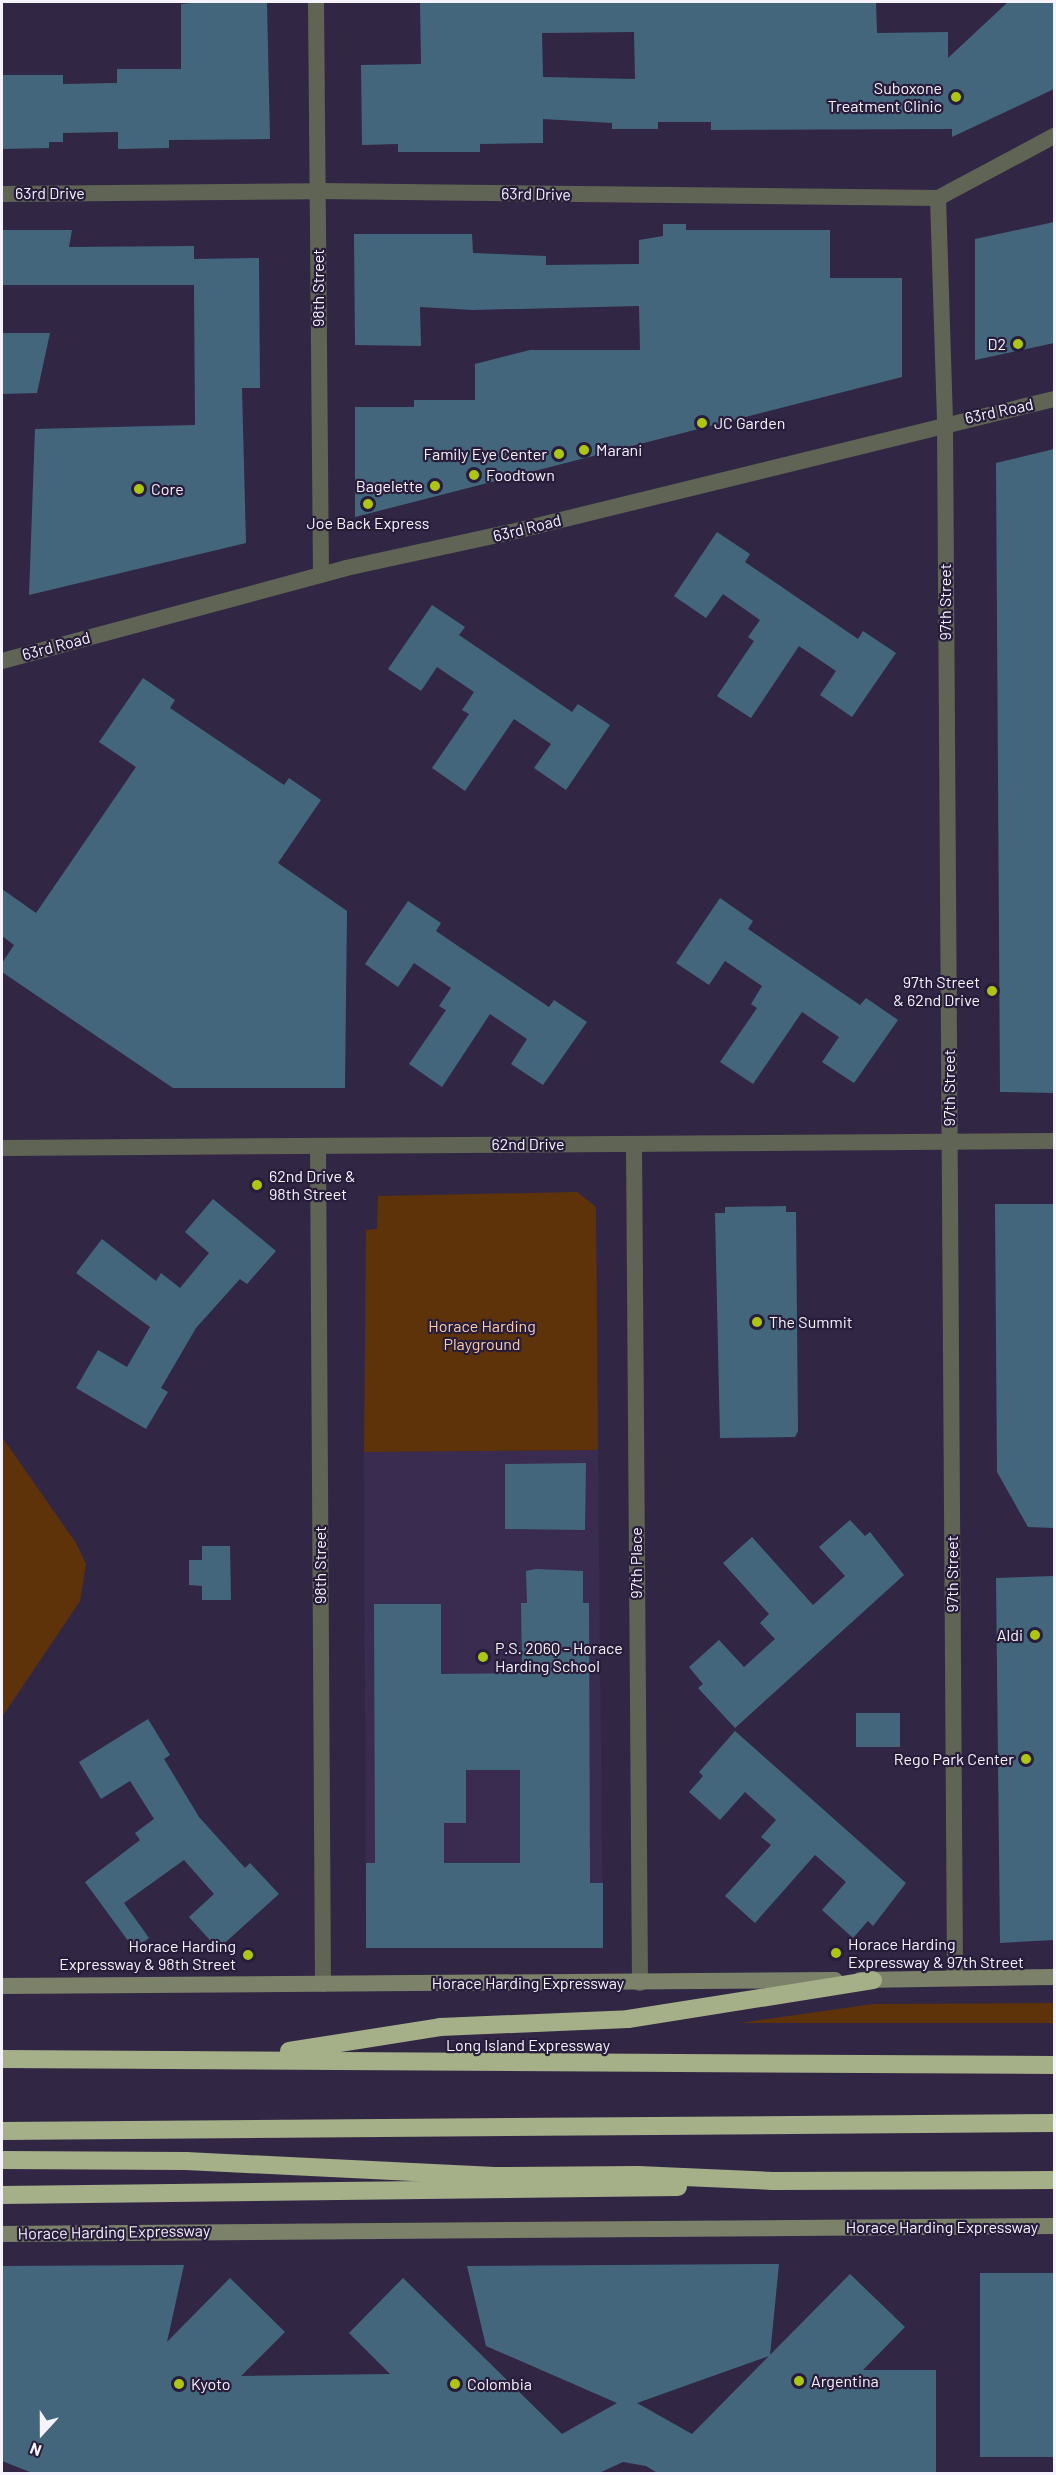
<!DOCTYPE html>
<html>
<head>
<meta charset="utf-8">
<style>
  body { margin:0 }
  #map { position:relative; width:1056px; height:2475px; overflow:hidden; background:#312744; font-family:Barlow,sans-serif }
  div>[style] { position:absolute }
  .built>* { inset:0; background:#392c50 }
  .green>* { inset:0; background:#5e330a }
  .building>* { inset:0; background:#44667d }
  .minor>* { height:16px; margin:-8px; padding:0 8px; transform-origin:8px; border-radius:8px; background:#606454 }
  .secondary>* { height:16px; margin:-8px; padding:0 8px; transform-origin:8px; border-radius:8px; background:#7c826a }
  .motorway>* { height:18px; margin:-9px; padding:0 9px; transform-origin:9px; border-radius:9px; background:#a5af88 }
  .dots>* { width:16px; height:16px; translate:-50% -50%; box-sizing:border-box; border:3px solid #271d3a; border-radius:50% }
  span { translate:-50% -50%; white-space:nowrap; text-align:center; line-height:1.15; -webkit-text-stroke:4.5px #271d3a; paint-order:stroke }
  .poi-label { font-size:16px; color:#f6f2fe }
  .right { translate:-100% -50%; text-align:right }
  .left { translate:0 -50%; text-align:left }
  .street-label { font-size:16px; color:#f6f2fe }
  .park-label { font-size:16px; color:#facca8 }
  .frame { position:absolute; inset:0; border:3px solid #f6f2fe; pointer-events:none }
  .north { position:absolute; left:12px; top:2403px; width:60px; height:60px; -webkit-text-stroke:4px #271d3a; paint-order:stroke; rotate:201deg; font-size:16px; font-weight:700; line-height:24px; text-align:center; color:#f6f2fe }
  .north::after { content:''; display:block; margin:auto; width:21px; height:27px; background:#f6f2fe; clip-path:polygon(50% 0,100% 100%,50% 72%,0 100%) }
</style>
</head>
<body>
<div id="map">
  <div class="built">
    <i style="clip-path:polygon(598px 1450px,603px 1948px,366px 1948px,364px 1452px)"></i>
  </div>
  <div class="green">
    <i style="clip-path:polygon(577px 1192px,596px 1207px,598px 1450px,364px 1452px,366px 1230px,377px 1229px,378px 1196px)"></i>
    <i style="clip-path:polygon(2px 1437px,76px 1543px,86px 1564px,80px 1601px,2px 1717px)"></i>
    <i style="clip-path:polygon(1054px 2003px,1054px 2023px,740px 2023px,873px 2004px)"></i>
  </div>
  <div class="building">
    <i style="clip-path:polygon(202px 2px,267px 3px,270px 139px,169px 140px,169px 148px,118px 149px,118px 132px,63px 133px,63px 142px,49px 142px,49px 148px,2px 149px,2px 75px,63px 75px,63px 84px,117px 83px,117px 69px,181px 69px,181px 4px)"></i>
    <i style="clip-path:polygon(evenodd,420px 2px,876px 2px,877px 33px,948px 32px,948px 58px,1008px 2px,1054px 2px,1054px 89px,952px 137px,952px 129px,711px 130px,711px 122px,658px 122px,658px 129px,612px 129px,612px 123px,543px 119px,543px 143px,480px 144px,480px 152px,398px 152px,398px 144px,362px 145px,361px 65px,421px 64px,420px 2px,634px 32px,635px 79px,543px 77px,542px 33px,634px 32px)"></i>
    <i style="clip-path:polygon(1054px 222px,1054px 343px,975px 360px,975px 239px)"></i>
    <i style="clip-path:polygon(663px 224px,686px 224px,686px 230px,830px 230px,830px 278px,902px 278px,902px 377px,355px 517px,355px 407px,414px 407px,414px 400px,475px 400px,475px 364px,530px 350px,640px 350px,639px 306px,473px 310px,420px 307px,421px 346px,355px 345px,354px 234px,472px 234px,473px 253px,546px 256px,546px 265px,639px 264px,639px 240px,663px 236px)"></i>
    <i style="clip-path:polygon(2px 230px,72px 230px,69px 247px,194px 246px,194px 259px,259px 258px,260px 388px,242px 388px,246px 543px,29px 595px,35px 429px,195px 425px,194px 285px,2px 285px)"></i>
    <i style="clip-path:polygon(2px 333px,50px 333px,37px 393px,2px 394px)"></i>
    <i style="clip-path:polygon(1054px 449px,1054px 1093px,1000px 1092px,996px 463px)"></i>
    <i style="clip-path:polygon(717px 532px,750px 554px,745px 562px,858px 639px,863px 631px,896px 653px,852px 717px,820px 695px,836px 671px,799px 646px,751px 718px,717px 696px,754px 641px,748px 637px,760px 620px,723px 594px,706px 618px,674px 596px)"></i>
    <i style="clip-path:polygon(432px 605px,465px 627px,459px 635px,572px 712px,578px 704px,610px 725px,566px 790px,534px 768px,551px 744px,514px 719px,465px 791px,432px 768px,469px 714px,462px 710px,474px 692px,437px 667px,421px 691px,388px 669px)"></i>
    <i style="clip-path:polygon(143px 678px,175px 700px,170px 708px,284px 785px,289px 778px,321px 800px,278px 863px,347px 911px,345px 1088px,173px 1088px,2px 972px,2px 963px,14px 945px,2px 936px,2px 889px,36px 913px,136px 767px,99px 742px)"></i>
    <i style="clip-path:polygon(720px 898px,753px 921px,748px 929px,860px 1005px,866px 998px,898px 1020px,854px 1083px,822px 1062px,839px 1037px,802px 1012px,753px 1084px,720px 1062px,757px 1008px,751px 1004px,762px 986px,725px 961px,709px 985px,676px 963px)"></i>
    <i style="clip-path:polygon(408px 901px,441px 923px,436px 931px,458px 946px,549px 1007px,554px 1000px,587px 1022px,543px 1085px,511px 1064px,527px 1039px,490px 1014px,442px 1087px,409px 1064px,446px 1010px,439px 1006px,451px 988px,414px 963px,398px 987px,365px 964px)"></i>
    <i style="clip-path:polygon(213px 1199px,276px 1251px,247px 1284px,240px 1279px,196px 1328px,161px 1388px,168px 1392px,146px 1429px,76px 1388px,98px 1350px,127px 1367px,150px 1327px,76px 1273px,102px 1239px,156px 1281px,161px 1273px,180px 1288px,209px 1253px,185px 1232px)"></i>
    <i style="clip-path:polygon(995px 1204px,1054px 1204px,1054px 1528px,1028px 1527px,997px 1472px)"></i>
    <i style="clip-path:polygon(786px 1206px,786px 1212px,796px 1212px,798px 1431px,795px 1437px,720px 1438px,715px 1213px,725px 1213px,725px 1207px)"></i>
    <i style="clip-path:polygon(586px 1463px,585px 1530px,505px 1529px,505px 1464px)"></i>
    <i style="clip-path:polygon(850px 1520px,865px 1536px,870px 1532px,904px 1575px,735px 1728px,698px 1688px,703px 1684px,689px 1667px,719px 1640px,744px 1667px,775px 1639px,760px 1623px,769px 1614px,723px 1563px,752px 1537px,813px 1605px,845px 1576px,819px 1547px)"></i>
    <i style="clip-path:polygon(202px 1546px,230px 1546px,231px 1600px,202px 1600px,202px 1586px,189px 1585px,189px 1560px,202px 1560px)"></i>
    <i style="clip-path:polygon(evenodd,536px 1569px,583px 1571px,583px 1603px,589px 1603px,590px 1883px,603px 1883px,603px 1948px,366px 1948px,366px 1863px,375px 1863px,374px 1604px,441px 1604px,441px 1674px,522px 1673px,521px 1603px,527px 1603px,526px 1571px,536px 1569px,466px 1770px,520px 1770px,520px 1863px,444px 1863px,444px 1823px,466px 1823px,466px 1770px)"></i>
    <i style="clip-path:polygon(1054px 1576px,1054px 1940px,1000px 1943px,996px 1578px)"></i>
    <i style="clip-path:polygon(856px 1713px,900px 1713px,900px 1747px,856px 1747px)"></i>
    <i style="clip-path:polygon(148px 1719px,170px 1755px,164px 1759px,199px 1817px,245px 1868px,250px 1863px,279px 1894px,218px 1949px,189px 1917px,214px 1894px,184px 1860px,124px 1903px,149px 1938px,134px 1949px,85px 1882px,140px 1840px,135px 1833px,154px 1819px,130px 1781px,101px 1799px,79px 1762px)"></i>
    <i style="clip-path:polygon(735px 1731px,906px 1883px,873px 1926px,868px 1921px,853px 1938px,822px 1910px,846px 1882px,815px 1855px,755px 1923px,725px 1896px,771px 1845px,761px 1837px,776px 1820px,745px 1792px,720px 1820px,689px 1792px,703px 1776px,699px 1772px)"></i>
    <i style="clip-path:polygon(evenodd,779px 2264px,770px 2355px,850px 2274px,905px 2327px,863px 2370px,936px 2370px,936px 2474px,659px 2474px,646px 2466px,623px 2462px,597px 2474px,35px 2474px,2px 2461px,2px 2266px,184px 2265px,167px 2342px,230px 2278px,285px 2332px,241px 2376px,390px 2374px,349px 2333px,403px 2278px,562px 2434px,617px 2403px,486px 2346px,467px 2266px,779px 2264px,769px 2356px,692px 2434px,637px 2403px,769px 2356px)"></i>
    <i style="clip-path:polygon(980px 2273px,1054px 2273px,1054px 2457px,980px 2457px)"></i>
  </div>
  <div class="minor">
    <i style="left:316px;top:2px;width:573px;rotate:89.5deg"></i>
    <i style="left:2px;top:194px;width:316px;rotate:-0.5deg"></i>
    <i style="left:318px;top:191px;width:620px;rotate:0.65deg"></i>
    <i style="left:938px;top:198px;width:132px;rotate:-28.1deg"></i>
    <i style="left:938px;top:198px;width:225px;rotate:88.2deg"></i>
    <i style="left:945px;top:423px;width:1555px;rotate:89.63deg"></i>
    <i style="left:2px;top:661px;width:356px;rotate:-15.1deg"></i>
    <i style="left:346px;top:568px;width:178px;rotate:-12.3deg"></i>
    <i style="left:520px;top:530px;width:550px;rotate:-13.78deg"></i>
    <i style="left:634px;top:1144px;width:839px;rotate:89.59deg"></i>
    <i style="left:318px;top:1146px;width:838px;rotate:89.66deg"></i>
    <i style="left:2px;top:1148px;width:1052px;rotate:-0.38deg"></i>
  </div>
  <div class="secondary">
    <i style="left:860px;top:1980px;width:194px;rotate:-0.9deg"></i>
    <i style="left:2px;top:1986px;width:833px;rotate:-0.41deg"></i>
    <i style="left:2px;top:2234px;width:1052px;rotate:-0.44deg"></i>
  </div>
  <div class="motorway">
    <i style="left:289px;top:2051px;width:153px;rotate:-9deg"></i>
    <i style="left:440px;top:2027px;width:188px;rotate:-2.4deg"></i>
    <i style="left:628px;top:2019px;width:248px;rotate:-9deg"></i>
    <i style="left:2px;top:2059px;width:1052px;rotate:0.33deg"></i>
    <i style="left:2px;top:2131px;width:1052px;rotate:-0.44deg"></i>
    <i style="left:2px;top:2160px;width:184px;rotate:0.3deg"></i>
    <i style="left:186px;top:2161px;width:309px;rotate:2.8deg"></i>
    <i style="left:495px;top:2176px;width:143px;rotate:-0.4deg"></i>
    <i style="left:638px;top:2175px;width:135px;rotate:2.5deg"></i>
    <i style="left:773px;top:2181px;width:281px;rotate:-0.2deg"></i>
    <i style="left:2px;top:2195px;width:676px;rotate:-0.68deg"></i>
  </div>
  <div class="dots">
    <i style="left:956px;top:97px;background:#acc611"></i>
    <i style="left:1018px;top:344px;background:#acc611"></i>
    <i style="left:702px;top:423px;background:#acc611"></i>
    <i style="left:584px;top:450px;background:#acc611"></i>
    <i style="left:559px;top:454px;background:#acc611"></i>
    <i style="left:474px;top:475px;background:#acc611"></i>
    <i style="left:435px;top:486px;background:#acc611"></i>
    <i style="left:139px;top:489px;background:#acc611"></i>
    <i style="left:368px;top:504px;background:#acc611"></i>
    <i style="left:992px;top:991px;background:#acc611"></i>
    <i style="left:257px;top:1185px;background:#acc611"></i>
    <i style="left:757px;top:1322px;background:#acc611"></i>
    <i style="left:1035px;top:1635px;background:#acc611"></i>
    <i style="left:483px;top:1657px;background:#acc611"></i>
    <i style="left:1026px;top:1759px;background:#acc611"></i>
    <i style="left:836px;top:1953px;background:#acc611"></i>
    <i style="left:248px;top:1955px;background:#acc611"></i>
    <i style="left:799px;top:2381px;background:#acc611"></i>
    <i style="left:179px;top:2384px;background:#acc611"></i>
    <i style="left:455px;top:2384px;background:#acc611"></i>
  </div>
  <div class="poi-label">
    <span class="right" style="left:942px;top:97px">Suboxone<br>Treatment Clinic</span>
    <span class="right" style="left:1006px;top:344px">D2</span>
    <span class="left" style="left:714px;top:423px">JC Garden</span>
    <span class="left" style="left:596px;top:450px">Marani</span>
    <span class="right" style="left:547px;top:454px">Family Eye Center</span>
    <span class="left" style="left:486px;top:475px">Foodtown</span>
    <span class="right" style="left:423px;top:486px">Bagelette</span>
    <span class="left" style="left:151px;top:489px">Core</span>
    <span style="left:368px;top:523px">Joe Back Express</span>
    <span class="right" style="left:980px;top:991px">97th Street<br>&amp; 62nd Drive</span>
    <span class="left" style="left:269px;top:1185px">62nd Drive &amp;<br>98th Street</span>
    <span class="left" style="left:769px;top:1322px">The Summit</span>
    <span class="right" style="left:1023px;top:1635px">Aldi</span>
    <span class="left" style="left:495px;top:1657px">P.S. 206Q - Horace<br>Harding School</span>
    <span class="right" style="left:1014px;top:1759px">Rego Park Center</span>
    <span class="left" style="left:848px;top:1953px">Horace Harding<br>Expressway &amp; 97th Street</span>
    <span class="right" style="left:236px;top:1955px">Horace Harding<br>Expressway &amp; 98th Street</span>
    <span class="left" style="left:811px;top:2381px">Argentina</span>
    <span class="left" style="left:191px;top:2384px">Kyoto</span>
    <span class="left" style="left:467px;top:2384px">Colombia</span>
  </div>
  <div class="street-label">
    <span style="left:50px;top:193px">63rd Drive</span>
    <span style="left:536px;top:194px;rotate:1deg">63rd Drive</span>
    <span style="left:318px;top:288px;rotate:-90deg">98th Street</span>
    <span style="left:999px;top:411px;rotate:-12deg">63rd Road</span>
    <span style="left:527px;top:528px;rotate:-14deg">63rd Road</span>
    <span style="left:945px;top:602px;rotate:-90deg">97th Street</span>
    <span style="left:56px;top:646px;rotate:-15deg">63rd Road</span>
    <span style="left:949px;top:1088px;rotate:-90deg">97th Street</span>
    <span style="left:528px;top:1144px">62nd Drive</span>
    <span style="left:636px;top:1563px;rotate:-90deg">97th Place</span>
    <span style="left:320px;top:1565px;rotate:-90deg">98th Street</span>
    <span style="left:952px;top:1574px;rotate:-90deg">97th Street</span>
    <span style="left:528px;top:1983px">Horace Harding Expressway</span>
    <span style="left:528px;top:2045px">Long Island Expressway</span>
    <span style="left:942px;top:2227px">Horace Harding Expressway</span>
    <span style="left:114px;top:2232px;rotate:-1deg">Horace Harding Expressway</span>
  </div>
  <div class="park-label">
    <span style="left:482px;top:1335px">Horace Harding<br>Playground</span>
  </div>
  <div class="frame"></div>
  <div class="north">N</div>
</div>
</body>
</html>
